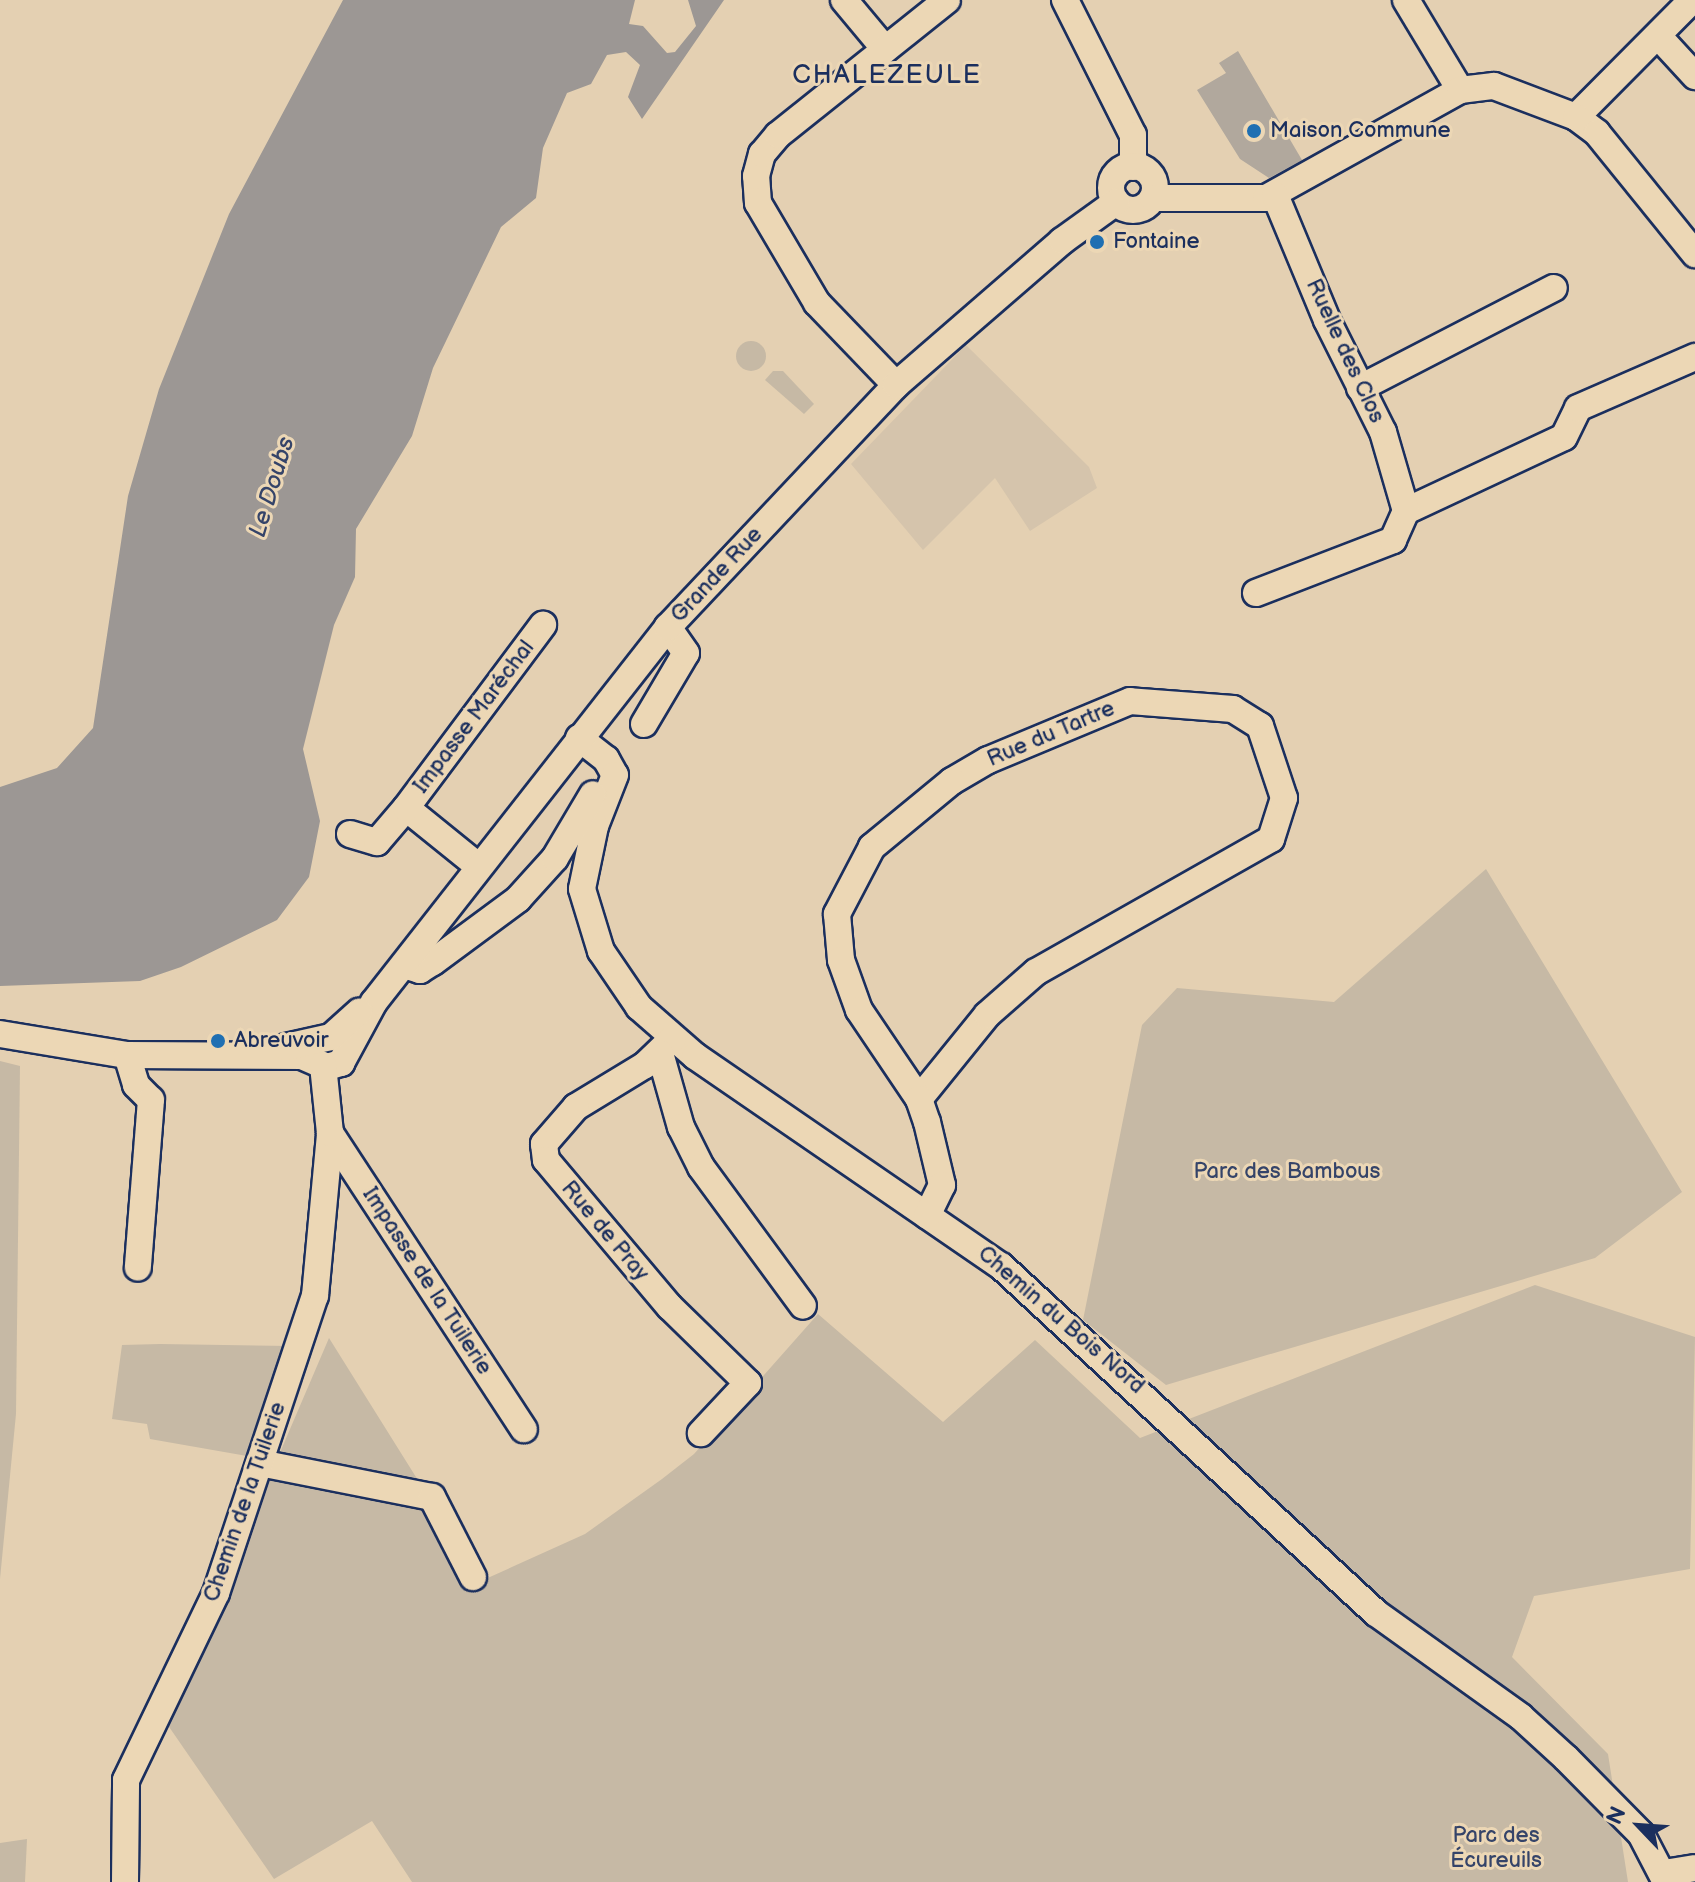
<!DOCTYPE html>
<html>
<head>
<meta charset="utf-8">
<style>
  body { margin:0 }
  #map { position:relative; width:1695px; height:1882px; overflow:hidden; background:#e4d0b2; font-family:"Balsamiq Sans",sans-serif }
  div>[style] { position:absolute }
  .built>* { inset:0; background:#d5c4ac }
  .green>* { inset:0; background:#c6b9a5 }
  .round { border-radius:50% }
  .water>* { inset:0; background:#9c9794 }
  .building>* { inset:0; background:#b1a89d }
  .roads { filter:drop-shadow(2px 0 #1b2f5e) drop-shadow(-2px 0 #1b2f5e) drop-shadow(0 2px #1b2f5e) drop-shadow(0 -2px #1b2f5e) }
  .minor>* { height:26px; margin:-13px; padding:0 13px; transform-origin:13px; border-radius:13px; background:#ecd7b5 }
  .minor>.ring { margin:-13px; padding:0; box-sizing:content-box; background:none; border:26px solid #ecd7b5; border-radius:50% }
  .dots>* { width:22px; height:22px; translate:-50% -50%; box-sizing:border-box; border:4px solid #ecd7b5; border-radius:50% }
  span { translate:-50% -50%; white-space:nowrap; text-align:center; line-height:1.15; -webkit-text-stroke:6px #ecd7b5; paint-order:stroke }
  .poi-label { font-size:22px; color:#1b2f5e }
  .left { translate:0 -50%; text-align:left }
  .street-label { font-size:22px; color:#1b2f5e }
  .park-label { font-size:22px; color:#354469 }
  .water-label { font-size:24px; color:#354469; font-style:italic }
  .quarter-label { font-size:26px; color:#1b2f5e; letter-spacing:2px }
  .north { position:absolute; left:1599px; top:1786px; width:80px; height:80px; -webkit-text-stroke:6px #ecd7b5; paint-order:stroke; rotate:295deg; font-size:22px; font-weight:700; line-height:32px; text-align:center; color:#1b2f5e }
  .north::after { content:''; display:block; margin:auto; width:28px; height:36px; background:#1b2f5e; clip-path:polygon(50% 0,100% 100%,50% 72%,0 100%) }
</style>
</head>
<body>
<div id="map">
  <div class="built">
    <i style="clip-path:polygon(966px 345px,1089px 467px,1097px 488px,1030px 531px,995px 478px,923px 550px,851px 464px)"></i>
  </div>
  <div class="green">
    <i class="round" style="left:736px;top:341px;width:30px;height:30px"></i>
    <i style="clip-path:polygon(773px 371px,783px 371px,814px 404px,804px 414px,765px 380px)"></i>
    <i style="clip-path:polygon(1486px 869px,1682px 1192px,1595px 1258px,1166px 1385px,1083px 1320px,1142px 1025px,1177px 988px,1334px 1002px)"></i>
    <i style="clip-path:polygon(0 1061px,20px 1066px,16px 1414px,0 1579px)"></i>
    <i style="clip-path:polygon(1535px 1285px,1695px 1337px,1690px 1569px,1534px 1596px,1512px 1657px,1608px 1754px,1628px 1882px,412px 1882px,372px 1821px,274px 1879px,165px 1721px,329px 1338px,481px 1581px,585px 1534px,662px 1479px,694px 1454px,818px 1314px,943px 1422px,1035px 1340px,1140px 1438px)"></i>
    <i style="clip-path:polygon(122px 1345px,160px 1344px,289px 1346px,247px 1456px,150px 1439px,147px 1424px,112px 1419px)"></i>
    <i style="clip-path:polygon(27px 1839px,25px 1882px,0 1882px,0 1843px)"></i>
  </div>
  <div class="water">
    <i style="clip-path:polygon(343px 0,635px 0,629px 24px,643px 26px,667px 53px,675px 52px,696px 26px,688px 0,724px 0,642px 119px,628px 97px,640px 65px,626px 52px,607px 55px,591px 84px,567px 93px,543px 148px,536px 198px,501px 227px,433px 368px,412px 436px,356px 529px,355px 577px,334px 625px,303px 749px,320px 821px,309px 877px,277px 920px,181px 967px,140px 981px,0 986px,0 787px,57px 768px,93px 728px,128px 496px,159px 389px,229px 214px)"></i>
  </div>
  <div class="building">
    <i style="clip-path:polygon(1238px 51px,1302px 160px,1269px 178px,1240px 159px,1197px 90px,1226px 73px,1219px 63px)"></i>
  </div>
  <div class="roads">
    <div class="minor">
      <i style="left:844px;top:0;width:64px;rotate:50.1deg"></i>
      <i style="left:1065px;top:0;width:151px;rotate:63.3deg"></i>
      <i style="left:1133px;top:135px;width:32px;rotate:90deg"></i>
      <i style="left:1406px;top:0;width:105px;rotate:59deg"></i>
      <i style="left:1660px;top:38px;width:52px;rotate:47.4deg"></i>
      <i style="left:1576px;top:117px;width:165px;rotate:-45.2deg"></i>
      <i class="ring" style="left:1111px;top:166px;width:18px;height:18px"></i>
      <i style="left:1153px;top:198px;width:113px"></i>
      <i style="left:1266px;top:198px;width:222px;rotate:-29.1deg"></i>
      <i style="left:1460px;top:90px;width:34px;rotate:-7deg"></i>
      <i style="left:1494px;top:86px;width:88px;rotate:20.7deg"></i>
      <i style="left:1576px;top:117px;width:26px;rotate:37deg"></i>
      <i style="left:1597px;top:133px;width:156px;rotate:51deg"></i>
      <i style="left:896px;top:385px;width:114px;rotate:-133.9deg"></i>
      <i style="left:817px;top:303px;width:116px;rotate:-120.5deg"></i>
      <i style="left:758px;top:203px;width:27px;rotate:-94deg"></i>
      <i style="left:756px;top:176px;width:23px;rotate:-75deg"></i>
      <i style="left:762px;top:154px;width:25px;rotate:-50deg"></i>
      <i style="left:778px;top:135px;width:216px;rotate:-38.6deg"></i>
      <i style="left:1360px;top:388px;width:218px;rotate:-27.3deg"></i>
      <i style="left:1406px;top:511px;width:174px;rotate:-25.1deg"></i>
      <i style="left:1564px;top:437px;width:32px;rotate:-64deg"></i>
      <i style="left:1578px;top:408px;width:128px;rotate:-23.6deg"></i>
      <i style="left:1256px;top:593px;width:147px;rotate:-21.1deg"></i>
      <i style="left:1393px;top:540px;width:32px;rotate:-66deg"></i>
      <i style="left:1406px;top:511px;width:82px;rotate:-106.2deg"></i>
      <i style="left:1383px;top:432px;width:125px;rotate:-116.6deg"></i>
      <i style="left:1327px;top:320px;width:135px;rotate:-112.6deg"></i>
      <i style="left:644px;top:724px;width:82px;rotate:-59.4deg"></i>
      <i style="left:686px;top:653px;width:32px;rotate:-125deg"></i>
      <i style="left:579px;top:738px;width:34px;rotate:38deg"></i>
      <i style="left:606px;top:759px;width:18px;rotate:61deg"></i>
      <i style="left:615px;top:775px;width:55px;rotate:111.4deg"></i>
      <i style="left:595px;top:826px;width:64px;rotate:101.7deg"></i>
      <i style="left:582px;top:889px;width:65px;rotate:73deg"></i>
      <i style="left:601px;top:951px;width:68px;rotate:55.8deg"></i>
      <i style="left:639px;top:1007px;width:74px;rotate:41.2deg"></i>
      <i style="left:695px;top:1056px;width:371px;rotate:34.5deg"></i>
      <i style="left:1001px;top:1266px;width:511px;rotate:42.78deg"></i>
      <i style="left:1376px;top:1613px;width:178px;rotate:35.6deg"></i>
      <i style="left:1521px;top:1717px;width:61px;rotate:42.3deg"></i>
      <i style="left:1566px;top:1758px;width:107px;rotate:45.4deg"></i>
      <i style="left:1641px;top:1834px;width:54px;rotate:62.5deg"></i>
      <i style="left:350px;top:834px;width:28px;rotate:17deg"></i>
      <i style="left:377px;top:842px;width:45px;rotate:-49.5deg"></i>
      <i style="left:478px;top:866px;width:92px;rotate:-141.1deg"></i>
      <i style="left:406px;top:808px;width:229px;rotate:-53.2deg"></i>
      <i style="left:404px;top:965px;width:17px;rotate:17deg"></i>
      <i style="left:420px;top:970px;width:15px;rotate:-32deg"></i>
      <i style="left:433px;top:962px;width:106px;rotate:-36.5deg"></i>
      <i style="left:518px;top:899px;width:55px;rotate:-47.9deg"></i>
      <i style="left:555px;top:858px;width:74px;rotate:-59.3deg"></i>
      <i style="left:0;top:1034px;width:129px;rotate:9.4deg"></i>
      <i style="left:127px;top:1055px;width:175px;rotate:0.3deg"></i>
      <i style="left:302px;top:1056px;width:27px;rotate:24deg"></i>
      <i style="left:327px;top:1067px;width:15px;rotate:-16deg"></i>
      <i style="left:341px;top:1063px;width:69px;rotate:-61.6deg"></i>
      <i style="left:374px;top:1002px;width:477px;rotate:-51.9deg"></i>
      <i style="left:668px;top:627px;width:332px;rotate:-46.7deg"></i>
      <i style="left:896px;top:385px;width:220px;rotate:-40.9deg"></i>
      <i style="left:1062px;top:241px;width:67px;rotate:-35.8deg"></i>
      <i style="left:673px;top:1038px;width:39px;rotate:136deg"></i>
      <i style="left:645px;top:1065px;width:81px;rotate:148.7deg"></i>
      <i style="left:576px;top:1107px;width:49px;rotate:130.9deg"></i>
      <i style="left:544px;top:1144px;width:16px;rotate:83deg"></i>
      <i style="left:546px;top:1160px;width:192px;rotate:49.9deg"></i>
      <i style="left:670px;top:1307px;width:109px;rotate:44.3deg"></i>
      <i style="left:748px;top:1383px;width:69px;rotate:133.2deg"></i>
      <i style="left:286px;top:1047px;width:46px;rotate:-12.5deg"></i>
      <i style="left:331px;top:1037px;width:38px;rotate:-42deg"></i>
      <i style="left:660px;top:1053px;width:77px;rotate:74.2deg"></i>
      <i style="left:681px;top:1127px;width:45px;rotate:63.4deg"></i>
      <i style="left:701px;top:1167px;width:172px;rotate:53.7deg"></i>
      <i style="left:127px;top:1055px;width:31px;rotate:73deg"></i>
      <i style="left:136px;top:1085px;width:21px;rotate:45deg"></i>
      <i style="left:151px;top:1100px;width:168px;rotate:94.5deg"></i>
      <i style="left:919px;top:1099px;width:108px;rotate:-51deg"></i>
      <i style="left:987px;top:1015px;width:65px;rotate:-41.3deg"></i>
      <i style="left:1036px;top:972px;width:270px;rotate:-29.5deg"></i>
      <i style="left:1271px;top:839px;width:43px;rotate:-72.4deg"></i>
      <i style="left:1284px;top:798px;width:76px;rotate:-108.4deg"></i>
      <i style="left:1260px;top:726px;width:32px;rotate:-148deg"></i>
      <i style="left:1233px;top:709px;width:103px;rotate:-175.6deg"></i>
      <i style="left:1130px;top:701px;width:154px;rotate:157.4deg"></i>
      <i style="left:988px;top:760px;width:42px;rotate:149.7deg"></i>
      <i style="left:952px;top:781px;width:104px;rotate:140.5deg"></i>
      <i style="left:872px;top:847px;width:76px;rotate:117.6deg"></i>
      <i style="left:837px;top:914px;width:46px;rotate:85deg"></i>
      <i style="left:841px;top:960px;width:53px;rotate:70.2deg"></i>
      <i style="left:859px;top:1010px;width:107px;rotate:56deg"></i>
      <i style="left:919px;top:1099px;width:24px;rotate:71deg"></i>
      <i style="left:927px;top:1122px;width:65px;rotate:76.6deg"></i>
      <i style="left:942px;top:1185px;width:34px;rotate:116deg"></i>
      <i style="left:330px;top:1133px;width:354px;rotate:56.8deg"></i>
      <i style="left:260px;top:1463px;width:175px;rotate:11.2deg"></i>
      <i style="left:432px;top:1497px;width:90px;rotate:62.9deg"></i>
      <i style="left:1664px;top:1873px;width:31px;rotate:-9deg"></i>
      <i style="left:125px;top:1882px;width:102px;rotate:-89.4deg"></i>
      <i style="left:126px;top:1780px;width:208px;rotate:-64.3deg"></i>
      <i style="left:216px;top:1593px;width:313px;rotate:-71.6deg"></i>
      <i style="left:315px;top:1296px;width:164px;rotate:-84.7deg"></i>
      <i style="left:330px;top:1133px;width:68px;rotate:-95.9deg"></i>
    </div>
  </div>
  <div class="dots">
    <i style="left:1254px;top:131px;background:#1f6fb2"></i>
    <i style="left:1097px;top:242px;background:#1f6fb2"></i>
    <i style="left:218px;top:1041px;background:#1f6fb2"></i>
  </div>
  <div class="poi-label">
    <span class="left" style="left:1270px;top:131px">Maison Commune</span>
    <span class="left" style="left:1113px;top:242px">Fontaine</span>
    <span class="left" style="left:234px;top:1041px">Abreuvoir</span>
  </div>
  <div class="street-label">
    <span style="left:1345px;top:351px;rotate:65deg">Ruelle des Clos</span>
    <span style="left:717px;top:575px;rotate:-47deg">Grande Rue</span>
    <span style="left:474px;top:717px;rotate:-53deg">Impasse Maréchal</span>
    <span style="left:1051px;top:734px;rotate:-23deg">Rue du Tartre</span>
    <span style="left:605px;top:1231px;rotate:50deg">Rue de Pray</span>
    <span style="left:427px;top:1281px;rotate:57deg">Impasse de la Tuilerie</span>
    <span style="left:1061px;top:1320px;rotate:41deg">Chemin du Bois Nord</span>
    <span style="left:245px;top:1502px;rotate:-71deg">Chemin de la Tuilerie</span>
  </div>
  <div class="park-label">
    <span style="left:1287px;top:1172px">Parc des Bambous</span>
    <span style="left:1496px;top:1848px">Parc des<br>Écureuils</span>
  </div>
  <div class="water-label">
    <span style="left:272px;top:487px;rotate:-73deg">Le Doubs</span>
  </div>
  <div class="quarter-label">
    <span style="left:887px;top:76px">CHALEZEULE</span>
  </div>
  <div class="north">N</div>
</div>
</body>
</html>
